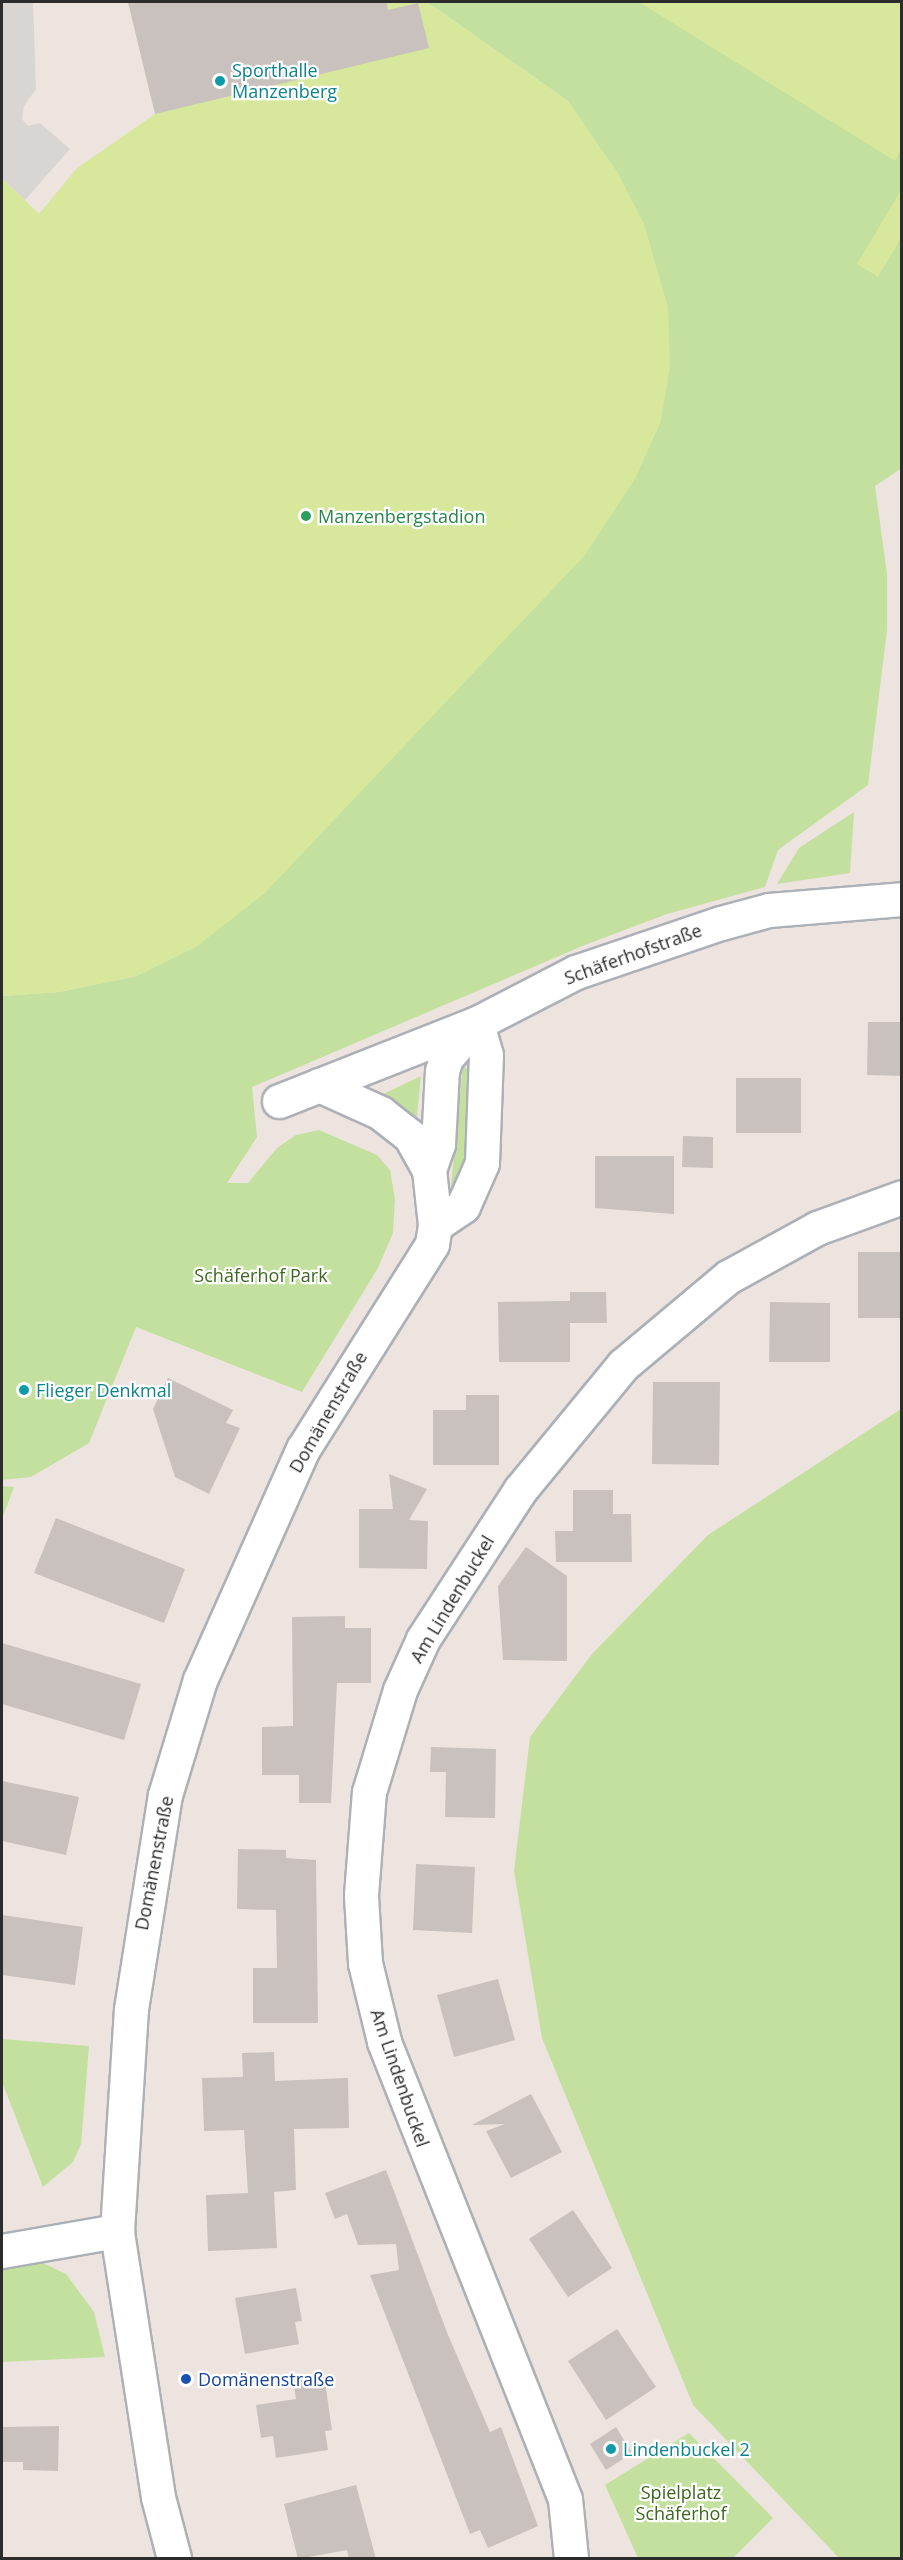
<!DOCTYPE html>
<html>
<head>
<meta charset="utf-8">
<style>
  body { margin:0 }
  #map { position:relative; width:903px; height:2560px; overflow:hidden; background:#ede4df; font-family:"Open Sans",sans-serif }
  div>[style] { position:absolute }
  .green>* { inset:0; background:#c3e09f }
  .pitch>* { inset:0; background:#d7e79b }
  .plaza>* { inset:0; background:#d9d5d2 }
  .building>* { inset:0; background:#c8c1be }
  .roads { filter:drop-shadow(2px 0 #acb0b7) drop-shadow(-2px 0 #acb0b7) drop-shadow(0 2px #acb0b7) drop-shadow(0 -2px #acb0b7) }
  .minor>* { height:33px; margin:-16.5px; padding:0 16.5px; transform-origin:16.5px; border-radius:16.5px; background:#fff }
  .dots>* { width:16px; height:16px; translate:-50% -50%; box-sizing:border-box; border:3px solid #fff; border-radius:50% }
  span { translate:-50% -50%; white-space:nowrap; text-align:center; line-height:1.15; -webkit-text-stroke:4.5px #fff; paint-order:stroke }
  .culture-label { font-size:18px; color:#0d838f }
  .left { translate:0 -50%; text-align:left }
  .leisure-label { font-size:18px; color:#27864d }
  .street-label { font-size:18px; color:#2c2c2c }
  .park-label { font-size:18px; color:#3d661f }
  .transit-label { font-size:18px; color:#164399 }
  .frame { position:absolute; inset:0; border:3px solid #2c2c2c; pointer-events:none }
</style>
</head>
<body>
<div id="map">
  <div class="green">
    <i style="clip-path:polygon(427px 2px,901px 2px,902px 468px,875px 486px,887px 574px,887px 630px,868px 785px,778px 850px,765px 887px,667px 914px,585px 945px,252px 1087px,257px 1137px,227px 1183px,248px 1183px,277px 1148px,296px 1135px,319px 1130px,377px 1155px,390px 1170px,395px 1199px,393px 1233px,378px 1268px,302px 1392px,136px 1327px,89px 1443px,31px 1477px,2px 1480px,2px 996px,59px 992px,137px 976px,644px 224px,568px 101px)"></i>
    <i style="clip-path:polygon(854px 812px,850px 873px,777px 884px,799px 848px)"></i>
    <i style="clip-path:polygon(463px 1065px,472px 1075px,467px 1160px,450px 1196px)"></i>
    <i style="clip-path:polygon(421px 1076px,416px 1124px,377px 1097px)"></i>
    <i style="clip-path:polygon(901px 1409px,901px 2558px,839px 2558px,693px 2405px,542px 2038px,514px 1871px,530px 1737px,592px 1654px,708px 1535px)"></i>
    <i style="clip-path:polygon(2px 1486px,14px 1487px,2px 1519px)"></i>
    <i style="clip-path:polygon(2px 2039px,89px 2046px,81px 2144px,73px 2162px,43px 2187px,2px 2082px)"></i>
    <i style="clip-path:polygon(28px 2256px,66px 2274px,94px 2312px,105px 2357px,2px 2362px,2px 2263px)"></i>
    <i style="clip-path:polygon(689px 2433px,773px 2518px,733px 2558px,638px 2558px,605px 2485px)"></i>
  </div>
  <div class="pitch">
    <i style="clip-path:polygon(128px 2px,427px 2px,568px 101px,618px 173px,644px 224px,668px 307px,670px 367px,661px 421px,636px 477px,585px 555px,265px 893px,196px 947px,137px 976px,59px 992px,2px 996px,2px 178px,39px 214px,77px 168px,155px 114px)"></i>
    <i style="clip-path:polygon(639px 2px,901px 2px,901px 150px,895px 161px)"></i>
    <i style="clip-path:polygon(901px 190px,901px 238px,878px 277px,857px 264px)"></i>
  </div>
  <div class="plaza">
    <i style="clip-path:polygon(2px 2px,33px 2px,36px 89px,24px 106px,22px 119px,28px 126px,40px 123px,70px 149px,25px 200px,2px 178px)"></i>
  </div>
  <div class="building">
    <i style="clip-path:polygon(128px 2px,387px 2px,388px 10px,418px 3px,429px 48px,155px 114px)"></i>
    <i style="clip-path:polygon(868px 1022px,902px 1022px,902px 1076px,867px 1075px)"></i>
    <i style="clip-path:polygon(736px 1078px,801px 1078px,801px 1133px,736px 1133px)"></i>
    <i style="clip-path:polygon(683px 1136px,713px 1137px,713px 1168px,682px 1167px)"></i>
    <i style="clip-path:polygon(595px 1156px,674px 1156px,674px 1214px,595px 1208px)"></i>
    <i style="clip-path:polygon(858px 1252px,902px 1252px,902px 1318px,858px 1318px)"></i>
    <i style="clip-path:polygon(570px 1292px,606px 1292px,607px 1323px,570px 1323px,570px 1362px,499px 1362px,498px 1302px,570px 1301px)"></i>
    <i style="clip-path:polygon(770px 1302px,830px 1303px,830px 1362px,769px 1362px)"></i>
    <i style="clip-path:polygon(168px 1378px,233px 1410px,226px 1423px,240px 1428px,209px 1494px,175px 1477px,153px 1409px)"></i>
    <i style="clip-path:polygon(653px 1382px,720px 1382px,719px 1465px,652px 1464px)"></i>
    <i style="clip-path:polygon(466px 1395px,499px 1395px,499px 1465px,433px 1465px,433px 1410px,466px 1410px)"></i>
    <i style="clip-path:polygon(389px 1474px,427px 1489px,409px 1520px,428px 1521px,427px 1569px,359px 1568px,359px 1509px,393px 1509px)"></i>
    <i style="clip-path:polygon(573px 1490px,613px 1490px,613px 1514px,631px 1514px,632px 1562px,556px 1562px,555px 1531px,573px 1531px)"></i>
    <i style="clip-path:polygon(56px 1518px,185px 1569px,164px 1623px,34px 1573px)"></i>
    <i style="clip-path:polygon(526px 1547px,567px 1576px,567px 1661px,503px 1660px,498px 1586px)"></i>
    <i style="clip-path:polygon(345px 1616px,345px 1628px,371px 1628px,371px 1683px,337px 1683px,331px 1803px,299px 1803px,299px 1775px,262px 1775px,262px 1727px,293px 1726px,292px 1617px)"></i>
    <i style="clip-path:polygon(2px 1643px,141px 1684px,124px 1740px,2px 1704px)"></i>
    <i style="clip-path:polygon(431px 1747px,496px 1749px,495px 1818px,445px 1817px,446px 1772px,430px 1772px)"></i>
    <i style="clip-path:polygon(2px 1781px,79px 1797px,66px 1855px,2px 1841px)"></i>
    <i style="clip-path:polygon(238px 1849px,286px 1850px,286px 1858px,316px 1860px,318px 2023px,253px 2023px,253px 1968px,277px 1968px,276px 1910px,237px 1909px)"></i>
    <i style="clip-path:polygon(416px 1864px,475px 1867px,472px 1933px,413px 1930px)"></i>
    <i style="clip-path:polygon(2px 1915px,83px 1927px,75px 1985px,2px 1975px)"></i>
    <i style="clip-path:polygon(498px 1979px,515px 2040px,454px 2057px,437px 1995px)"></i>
    <i style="clip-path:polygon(274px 2052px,275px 2081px,348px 2078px,349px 2128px,294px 2129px,296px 2190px,274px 2192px,277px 2248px,208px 2251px,206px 2195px,248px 2193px,244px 2130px,204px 2131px,202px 2078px,243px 2077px,242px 2053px)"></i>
    <i style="clip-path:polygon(531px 2094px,562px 2152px,511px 2178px,486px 2131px,505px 2124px,472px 2125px)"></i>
    <i style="clip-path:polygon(386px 2170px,448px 2335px,490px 2432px,501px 2427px,538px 2526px,488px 2548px,480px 2530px,470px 2534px,370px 2275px,399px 2270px,396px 2244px,358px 2245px,347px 2214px,335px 2219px,325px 2193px)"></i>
    <i style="clip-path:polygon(573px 2210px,612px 2268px,568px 2297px,529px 2239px)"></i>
    <i style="clip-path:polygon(296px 2288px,302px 2321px,295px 2322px,299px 2344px,245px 2354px,235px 2298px)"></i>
    <i style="clip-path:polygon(617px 2329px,656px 2387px,606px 2420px,568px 2361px)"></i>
    <i style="clip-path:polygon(324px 2375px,332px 2430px,325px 2431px,328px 2450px,276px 2458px,273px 2436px,261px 2438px,256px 2405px,296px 2399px,293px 2379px)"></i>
    <i style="clip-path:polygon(59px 2426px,58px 2471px,23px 2470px,23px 2462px,2px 2462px,2px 2427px)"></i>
    <i style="clip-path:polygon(616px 2427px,632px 2453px,606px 2470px,590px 2444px)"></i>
    <i style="clip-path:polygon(356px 2485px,376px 2559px,349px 2559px,347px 2550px,298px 2559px,284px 2504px)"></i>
  </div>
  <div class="roads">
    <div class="minor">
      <i style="left:279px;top:1101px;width:213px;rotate:-21.5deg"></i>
      <i style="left:477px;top:1023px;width:111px;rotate:-27.3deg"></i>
      <i style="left:576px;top:972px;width:153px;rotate:-18.7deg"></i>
      <i style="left:721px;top:923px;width:50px;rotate:-15.2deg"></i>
      <i style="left:769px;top:910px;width:133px;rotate:-4.7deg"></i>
      <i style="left:429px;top:1170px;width:28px;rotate:-71deg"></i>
      <i style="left:438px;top:1144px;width:73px;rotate:-86.9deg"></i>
      <i style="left:442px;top:1071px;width:14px;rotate:-73deg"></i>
      <i style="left:446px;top:1058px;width:41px;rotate:-48.9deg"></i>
      <i style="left:435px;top:1225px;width:34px;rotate:-34deg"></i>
      <i style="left:463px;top:1206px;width:47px;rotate:-66.2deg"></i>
      <i style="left:482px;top:1163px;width:108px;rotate:-87.9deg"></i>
      <i style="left:486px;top:1055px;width:33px;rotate:-106deg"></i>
      <i style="left:2px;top:2251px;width:117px;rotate:-9.9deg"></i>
      <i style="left:174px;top:2558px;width:63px;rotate:-104.7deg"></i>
      <i style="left:158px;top:2497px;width:269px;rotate:-98.8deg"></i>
      <i style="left:117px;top:2231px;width:222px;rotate:-86.4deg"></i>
      <i style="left:131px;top:2009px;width:217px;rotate:-81deg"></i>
      <i style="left:165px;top:1795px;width:120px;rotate:-73.1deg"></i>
      <i style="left:200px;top:1680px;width:253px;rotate:-66deg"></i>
      <i style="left:303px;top:1449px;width:242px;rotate:-57.8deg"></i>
      <i style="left:432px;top:1244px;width:19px;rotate:-81deg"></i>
      <i style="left:435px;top:1225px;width:55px;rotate:-96.2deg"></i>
      <i style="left:429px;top:1170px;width:39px;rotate:-119deg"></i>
      <i style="left:410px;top:1136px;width:37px;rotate:-142deg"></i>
      <i style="left:381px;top:1113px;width:68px;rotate:-155.7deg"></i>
      <i style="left:571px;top:2558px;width:59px;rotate:-95.8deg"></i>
      <i style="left:565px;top:2499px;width:492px;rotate:-111.6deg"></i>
      <i style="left:384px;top:2041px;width:80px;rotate:-103.7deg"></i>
      <i style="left:365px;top:1963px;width:68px;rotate:-93.4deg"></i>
      <i style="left:361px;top:1895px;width:103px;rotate:-85.6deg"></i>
      <i style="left:369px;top:1792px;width:107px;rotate:-73.1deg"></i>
      <i style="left:400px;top:1690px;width:56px;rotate:-65.7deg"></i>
      <i style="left:423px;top:1639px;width:178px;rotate:-56.9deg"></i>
      <i style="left:520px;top:1490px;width:162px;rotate:-50.5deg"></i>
      <i style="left:623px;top:1365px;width:137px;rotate:-40deg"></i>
      <i style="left:728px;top:1277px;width:102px;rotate:-28.8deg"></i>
      <i style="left:817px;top:1228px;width:90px;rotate:-20deg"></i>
    </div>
  </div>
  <div class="dots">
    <i style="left:220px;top:81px;background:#0f9aa8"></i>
    <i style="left:306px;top:516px;background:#2e9e5b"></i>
    <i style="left:24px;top:1390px;background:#0f9aa8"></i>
    <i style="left:186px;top:2379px;background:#1a4fb4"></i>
    <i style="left:611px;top:2449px;background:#0f9aa8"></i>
  </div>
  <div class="culture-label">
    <span class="left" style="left:232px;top:81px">Sporthalle<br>Manzenberg</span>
    <span class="left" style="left:36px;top:1390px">Flieger Denkmal</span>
    <span class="left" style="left:623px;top:2449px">Lindenbuckel 2</span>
  </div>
  <div class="leisure-label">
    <span class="left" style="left:318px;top:516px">Manzenbergstadion</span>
  </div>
  <div class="street-label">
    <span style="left:633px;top:954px;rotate:-20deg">Schäferhofstraße</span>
    <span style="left:328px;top:1412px;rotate:-60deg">Domänenstraße</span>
    <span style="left:452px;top:1599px;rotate:-59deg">Am Lindenbuckel</span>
    <span style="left:154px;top:1863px;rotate:-79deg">Domänenstraße</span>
    <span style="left:400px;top:2078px;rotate:71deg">Am Lindenbuckel</span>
  </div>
  <div class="park-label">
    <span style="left:261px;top:1275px">Schäferhof Park</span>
    <span style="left:681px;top:2503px">Spielplatz<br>Schäferhof</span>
  </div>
  <div class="transit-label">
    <span class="left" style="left:198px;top:2379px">Domänenstraße</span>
  </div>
  <div class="frame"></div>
</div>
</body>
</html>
